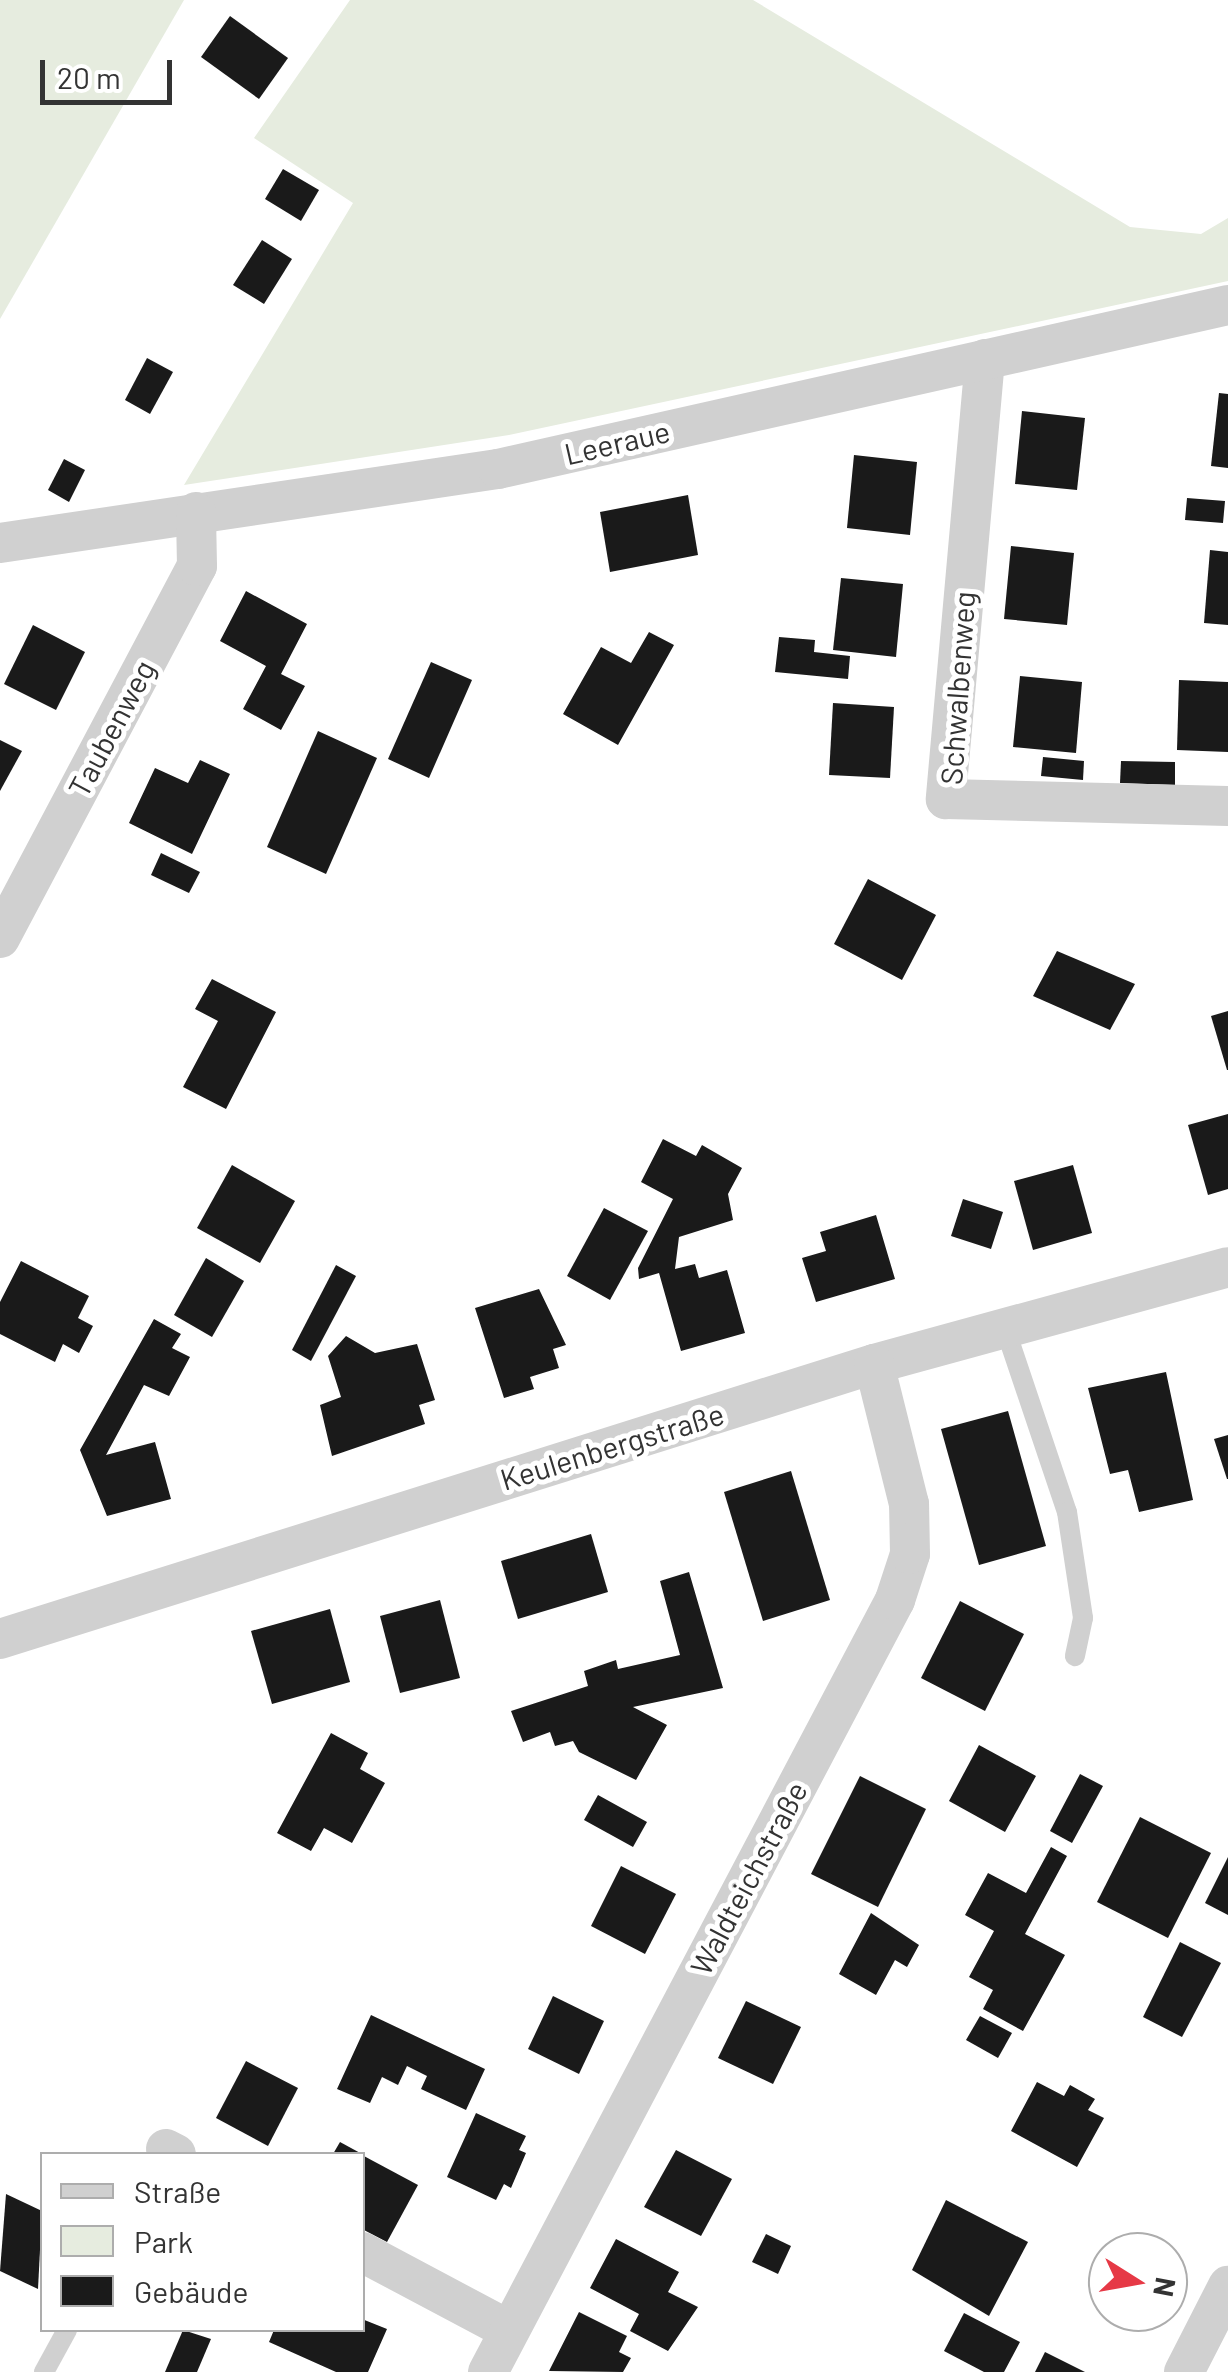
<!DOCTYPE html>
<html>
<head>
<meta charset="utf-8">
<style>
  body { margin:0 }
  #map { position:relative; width:1228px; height:2372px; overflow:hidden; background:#fff; font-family:Barlow,sans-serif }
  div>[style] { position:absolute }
  .green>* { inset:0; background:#e6ecdf }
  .building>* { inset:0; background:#1a1a1a }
  .service>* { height:20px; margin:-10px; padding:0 10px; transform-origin:10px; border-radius:10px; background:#d0d0d0 }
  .minor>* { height:40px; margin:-20px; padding:0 20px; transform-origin:20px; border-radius:20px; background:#d0d0d0 }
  span { translate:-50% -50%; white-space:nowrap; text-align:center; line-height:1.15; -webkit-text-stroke:10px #fff; paint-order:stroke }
  .street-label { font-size:30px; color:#333 }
  .legend { position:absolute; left:40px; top:2152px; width:325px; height:180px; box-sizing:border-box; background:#fff; border:2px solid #adadad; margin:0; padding:12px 18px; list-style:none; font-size:30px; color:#333 }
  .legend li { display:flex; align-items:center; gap:20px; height:50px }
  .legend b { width:50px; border:2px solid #adadad }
  .north { position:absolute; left:1088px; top:2232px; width:100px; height:100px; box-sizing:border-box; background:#fff; border:2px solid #adadad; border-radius:50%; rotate:101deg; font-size:28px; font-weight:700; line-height:40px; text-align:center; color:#333 }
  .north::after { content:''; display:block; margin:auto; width:35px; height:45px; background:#e63946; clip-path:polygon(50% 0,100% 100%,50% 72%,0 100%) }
  .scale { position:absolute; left:40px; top:60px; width:132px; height:45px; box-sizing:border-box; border:5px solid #333; border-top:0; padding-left:12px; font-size:30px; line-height:35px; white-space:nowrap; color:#333; -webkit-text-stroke:8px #fff; paint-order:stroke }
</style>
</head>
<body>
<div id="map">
  <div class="green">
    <i style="clip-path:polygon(0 0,184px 0,0 319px)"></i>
    <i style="clip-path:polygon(350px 0,753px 0,1130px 227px,1201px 234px,1228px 218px,1228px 281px,509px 435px,184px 485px,353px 203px,254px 138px)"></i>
  </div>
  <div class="building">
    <i style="clip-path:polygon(230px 16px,288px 58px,259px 99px,201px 57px)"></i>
    <i style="clip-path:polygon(283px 169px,319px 190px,301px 221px,265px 199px)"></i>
    <i style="clip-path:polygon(262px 240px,292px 259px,264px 304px,233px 285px)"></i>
    <i style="clip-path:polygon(147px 358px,173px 372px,150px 414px,125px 400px)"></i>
    <i style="clip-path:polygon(1219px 393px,1228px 394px,1228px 468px,1211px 466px)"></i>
    <i style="clip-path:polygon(1022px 411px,1085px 418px,1077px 490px,1015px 484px)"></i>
    <i style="clip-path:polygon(854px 455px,917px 462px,910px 535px,847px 528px)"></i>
    <i style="clip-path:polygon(64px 459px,85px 470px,69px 502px,48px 490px)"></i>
    <i style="clip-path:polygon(688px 495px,698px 555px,610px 572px,600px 512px)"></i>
    <i style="clip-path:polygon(1187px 498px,1225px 501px,1223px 523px,1185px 520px)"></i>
    <i style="clip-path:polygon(1011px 546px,1074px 553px,1067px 625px,1004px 619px)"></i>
    <i style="clip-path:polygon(1210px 550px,1228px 552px,1228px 625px,1204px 623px)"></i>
    <i style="clip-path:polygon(841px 578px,903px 584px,896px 657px,833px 650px)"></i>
    <i style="clip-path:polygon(246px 591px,307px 624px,281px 674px,305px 686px,281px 730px,243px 709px,266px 666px,220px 641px)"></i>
    <i style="clip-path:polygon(33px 625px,85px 652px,56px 710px,4px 684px)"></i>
    <i style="clip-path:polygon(649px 632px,674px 645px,618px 745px,563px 714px,601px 647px,631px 663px)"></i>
    <i style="clip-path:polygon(779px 637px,815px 640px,814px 652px,850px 656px,848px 679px,775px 672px)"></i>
    <i style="clip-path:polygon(431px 662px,472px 680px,429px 778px,388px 759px)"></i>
    <i style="clip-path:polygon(1020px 676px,1082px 682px,1076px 753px,1013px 747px)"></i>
    <i style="clip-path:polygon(1179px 680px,1228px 682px,1228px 752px,1177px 750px)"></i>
    <i style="clip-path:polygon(833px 703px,894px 707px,890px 778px,829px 775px)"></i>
    <i style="clip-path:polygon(318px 731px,377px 758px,326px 874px,267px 847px)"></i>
    <i style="clip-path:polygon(0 740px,22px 751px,0 791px)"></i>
    <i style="clip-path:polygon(1043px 757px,1084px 761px,1083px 780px,1041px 776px)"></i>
    <i style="clip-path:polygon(200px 760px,230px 774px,192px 854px,129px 823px,155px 768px,188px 783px)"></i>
    <i style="clip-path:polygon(1121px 761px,1175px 762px,1175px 785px,1120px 783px)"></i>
    <i style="clip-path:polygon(161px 853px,200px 872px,189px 893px,151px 875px)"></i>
    <i style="clip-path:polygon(868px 879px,936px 915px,902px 980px,834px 944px)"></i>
    <i style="clip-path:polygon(1057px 951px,1135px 984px,1110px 1030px,1033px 996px)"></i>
    <i style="clip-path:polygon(212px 979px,276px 1012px,226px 1109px,183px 1087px,218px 1021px,195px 1009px)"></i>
    <i style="clip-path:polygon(1228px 1011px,1228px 1070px,1227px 1070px,1211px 1016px)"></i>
    <i style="clip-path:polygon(1228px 1114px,1228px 1189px,1208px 1195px,1188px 1125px)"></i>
    <i style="clip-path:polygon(663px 1139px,696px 1156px,702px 1145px,742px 1168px,728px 1194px,733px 1220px,679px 1237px,675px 1269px,695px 1264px,699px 1278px,727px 1270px,745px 1333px,681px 1351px,659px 1273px,639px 1279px,638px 1268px,673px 1199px,641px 1182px)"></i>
    <i style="clip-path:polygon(232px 1165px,295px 1201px,260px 1263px,197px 1228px)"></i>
    <i style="clip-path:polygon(1073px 1165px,1092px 1233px,1033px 1250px,1014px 1181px)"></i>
    <i style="clip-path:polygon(963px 1199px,1003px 1212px,991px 1249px,951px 1236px)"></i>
    <i style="clip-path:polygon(604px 1208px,648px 1231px,610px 1300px,567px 1276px)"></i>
    <i style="clip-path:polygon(876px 1215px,895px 1279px,816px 1302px,802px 1258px,826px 1251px,820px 1232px)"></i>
    <i style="clip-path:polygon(206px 1258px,244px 1281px,212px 1337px,174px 1315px)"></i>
    <i style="clip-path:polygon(21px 1261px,89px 1296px,78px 1318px,93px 1326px,79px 1353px,63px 1344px,55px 1362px,0 1334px,0 1302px)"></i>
    <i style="clip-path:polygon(336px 1265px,356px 1276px,311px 1361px,292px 1350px)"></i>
    <i style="clip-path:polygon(539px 1289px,566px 1345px,553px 1349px,559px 1368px,530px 1377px,534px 1389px,504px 1398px,475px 1308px)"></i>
    <i style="clip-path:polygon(154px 1319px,181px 1334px,172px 1348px,190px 1357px,169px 1396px,144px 1385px,106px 1455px,155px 1442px,171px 1499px,107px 1516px,80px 1450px)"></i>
    <i style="clip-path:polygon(346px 1336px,375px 1353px,417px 1344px,435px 1400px,419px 1405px,425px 1424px,332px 1456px,320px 1405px,341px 1397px,328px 1356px)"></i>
    <i style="clip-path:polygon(1166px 1372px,1193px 1500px,1139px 1512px,1128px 1470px,1110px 1474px,1088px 1388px)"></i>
    <i style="clip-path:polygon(1008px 1411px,1046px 1546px,979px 1565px,941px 1429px)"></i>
    <i style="clip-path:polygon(1228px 1435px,1228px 1479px,1227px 1479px,1214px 1439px)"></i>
    <i style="clip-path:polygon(791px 1471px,830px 1600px,763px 1621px,724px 1492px)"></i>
    <i style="clip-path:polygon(591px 1534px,608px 1592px,518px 1619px,501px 1561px)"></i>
    <i style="clip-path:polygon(689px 1572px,723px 1688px,633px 1707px,667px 1725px,636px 1780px,579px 1752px,573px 1741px,555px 1746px,550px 1732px,523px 1742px,511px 1711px,588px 1686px,584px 1671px,616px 1660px,618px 1669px,680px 1655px,660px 1581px)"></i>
    <i style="clip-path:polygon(440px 1600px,460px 1678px,400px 1693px,380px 1616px)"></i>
    <i style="clip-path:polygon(960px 1601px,1024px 1634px,985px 1711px,921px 1678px)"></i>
    <i style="clip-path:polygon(330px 1609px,350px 1682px,272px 1704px,251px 1631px)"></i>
    <i style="clip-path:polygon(331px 1733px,368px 1753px,360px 1769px,385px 1783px,352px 1843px,324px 1828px,311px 1851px,277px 1833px)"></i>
    <i style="clip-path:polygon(979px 1745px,1036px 1776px,1005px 1832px,949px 1801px)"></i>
    <i style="clip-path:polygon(1080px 1774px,1103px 1786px,1072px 1843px,1050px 1831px)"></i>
    <i style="clip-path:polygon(860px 1776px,926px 1809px,878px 1907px,811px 1874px)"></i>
    <i style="clip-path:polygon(598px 1795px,647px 1822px,633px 1847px,584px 1820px)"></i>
    <i style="clip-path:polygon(1140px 1817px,1211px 1853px,1168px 1938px,1097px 1902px)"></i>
    <i style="clip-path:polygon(1051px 1847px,1067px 1856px,1025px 1934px,1065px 1955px,1023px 2031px,983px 2009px,993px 1990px,969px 1977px,994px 1931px,965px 1915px,988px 1873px,1026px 1893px)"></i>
    <i style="clip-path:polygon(1228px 1857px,1228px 1915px,1205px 1903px)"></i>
    <i style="clip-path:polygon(621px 1866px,676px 1894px,645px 1954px,591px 1926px)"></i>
    <i style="clip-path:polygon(871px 1913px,919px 1945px,907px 1967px,895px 1960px,876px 1995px,839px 1974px)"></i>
    <i style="clip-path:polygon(1180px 1942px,1221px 1963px,1182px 2037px,1143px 2017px)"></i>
    <i style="clip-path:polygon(553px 1996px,604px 2021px,579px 2074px,528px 2049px)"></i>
    <i style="clip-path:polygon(746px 2001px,801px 2027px,773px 2084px,718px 2058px)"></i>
    <i style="clip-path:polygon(371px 2015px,485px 2069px,466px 2110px,421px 2089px,427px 2076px,407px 2066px,398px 2085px,382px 2077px,370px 2103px,337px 2089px)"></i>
    <i style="clip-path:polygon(980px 2016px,1012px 2033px,998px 2058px,966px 2040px)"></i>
    <i style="clip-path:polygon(246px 2061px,298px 2088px,268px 2146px,216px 2118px)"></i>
    <i style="clip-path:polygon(1037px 2082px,1064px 2096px,1070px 2085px,1095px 2099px,1088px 2110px,1104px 2118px,1077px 2167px,1011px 2131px)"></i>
    <i style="clip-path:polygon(476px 2113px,526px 2136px,519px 2150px,526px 2153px,511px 2188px,504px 2184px,496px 2200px,447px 2177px)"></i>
    <i style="clip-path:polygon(340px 2142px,362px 2154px,333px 2154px)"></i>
    <i style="clip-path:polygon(676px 2150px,732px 2179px,701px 2236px,644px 2207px)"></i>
    <i style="clip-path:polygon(362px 2155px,418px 2185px,387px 2242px,362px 2229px)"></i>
    <i style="clip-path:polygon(6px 2194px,42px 2211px,38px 2289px,0 2271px)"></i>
    <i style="clip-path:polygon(946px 2200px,1028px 2242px,989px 2316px,912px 2270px)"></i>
    <i style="clip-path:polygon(766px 2234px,791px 2246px,778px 2274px,752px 2262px)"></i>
    <i style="clip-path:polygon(616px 2239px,679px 2272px,668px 2292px,698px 2307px,668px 2351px,630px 2331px,639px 2314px,590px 2288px)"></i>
    <i style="clip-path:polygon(579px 2312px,627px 2336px,619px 2352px,631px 2358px,623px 2372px,549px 2371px)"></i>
    <i style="clip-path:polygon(964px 2313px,1020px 2342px,1004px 2372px,984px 2372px,944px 2351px)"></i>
    <i style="clip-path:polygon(362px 2319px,387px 2329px,368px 2372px,336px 2372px,269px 2342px,274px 2330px,362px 2330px)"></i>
    <i style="clip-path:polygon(183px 2330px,211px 2339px,197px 2372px,165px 2372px)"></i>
    <i style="clip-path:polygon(1045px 2352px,1085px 2372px,1035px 2372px)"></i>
  </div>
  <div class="service">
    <i style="left:1005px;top:1328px;width:194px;rotate:71.4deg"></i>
    <i style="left:1067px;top:1512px;width:107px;rotate:81.4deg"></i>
    <i style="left:1083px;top:1618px;width:39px;rotate:102deg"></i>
    <i style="left:44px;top:2372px;width:48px;rotate:-61.3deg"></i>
  </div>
  <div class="minor">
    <i style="left:985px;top:359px;width:442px;rotate:95.1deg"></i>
    <i style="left:946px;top:799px;width:282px;rotate:1.4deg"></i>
    <i style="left:0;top:543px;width:503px;rotate:-8.45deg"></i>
    <i style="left:498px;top:469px;width:748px;rotate:-12.66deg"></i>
    <i style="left:0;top:938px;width:421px;rotate:-62.1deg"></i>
    <i style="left:197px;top:566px;width:54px;rotate:-91.1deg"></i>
    <i style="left:0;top:1639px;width:916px;rotate:-17.47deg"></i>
    <i style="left:874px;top:1364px;width:367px;rotate:-15.3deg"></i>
    <i style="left:166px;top:2149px;width:11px;rotate:27deg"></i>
    <i style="left:362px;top:2252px;width:166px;rotate:28deg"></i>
    <i style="left:488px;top:2372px;width:873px;rotate:-62.2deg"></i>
    <i style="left:895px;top:1600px;width:48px;rotate:-71.9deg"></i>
    <i style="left:910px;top:1554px;width:50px;rotate:-91.1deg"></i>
    <i style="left:909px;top:1504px;width:144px;rotate:-104deg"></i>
    <i style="left:1184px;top:2372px;width:97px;rotate:-62.9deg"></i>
  </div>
  <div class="street-label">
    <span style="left:617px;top:442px;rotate:-13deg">Leeraue</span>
    <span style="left:957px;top:688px;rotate:-86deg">Schwalbenweg</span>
    <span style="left:111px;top:728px;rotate:-62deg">Taubenweg</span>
    <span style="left:612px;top:1446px;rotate:-17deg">Keulenbergstraße</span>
    <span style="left:748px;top:1878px;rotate:-62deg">Waldteichstraße</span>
  </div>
  <ul class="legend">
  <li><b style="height:12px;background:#d0d0d0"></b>Straße</li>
  <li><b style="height:28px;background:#e6ecdf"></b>Park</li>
  <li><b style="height:28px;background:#1a1a1a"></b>Gebäude</li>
  </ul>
  <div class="north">N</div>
  <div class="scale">20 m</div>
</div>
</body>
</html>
